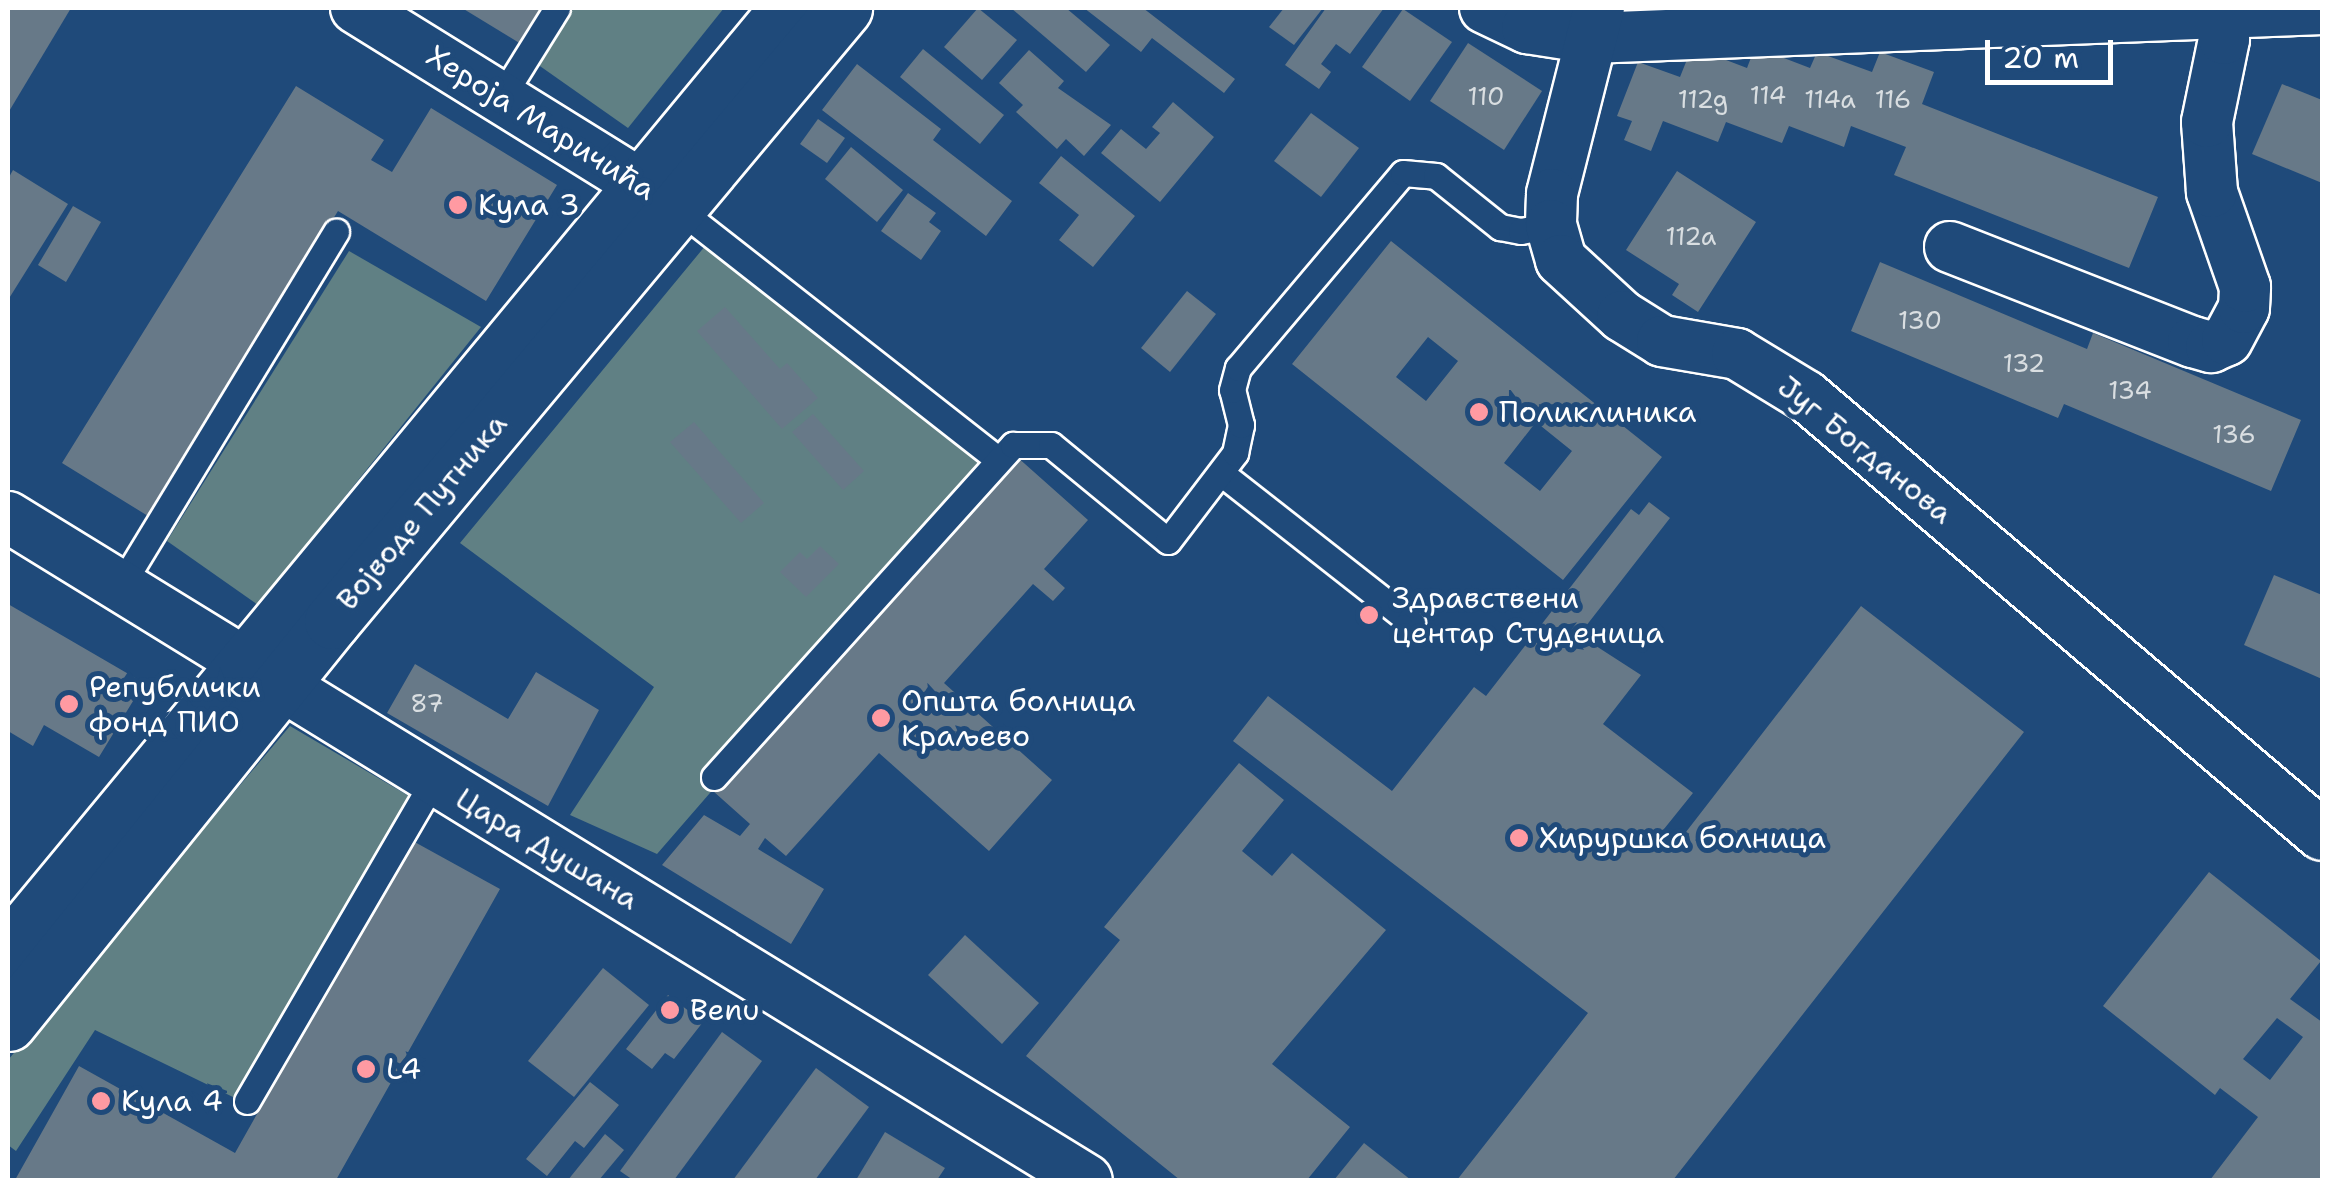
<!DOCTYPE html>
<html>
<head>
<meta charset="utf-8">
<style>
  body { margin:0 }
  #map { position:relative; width:2330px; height:1188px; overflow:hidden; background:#1f4a7a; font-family:"Shantell Sans",sans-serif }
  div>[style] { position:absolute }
  .green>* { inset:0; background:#608084 }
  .building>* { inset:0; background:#677988 }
  .roads { filter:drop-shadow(2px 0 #fff) drop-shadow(-2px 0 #fff) drop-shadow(0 2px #fff) drop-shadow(0 -2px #fff) }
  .lane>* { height:25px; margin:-12.5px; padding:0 12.5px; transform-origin:12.5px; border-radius:12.5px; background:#1f4a7a }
  .street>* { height:50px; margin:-25px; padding:0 25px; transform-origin:25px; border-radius:25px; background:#1f4a7a }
  .secondary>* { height:55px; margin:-27.5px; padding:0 27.5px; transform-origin:27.5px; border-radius:27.5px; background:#1f4a7a }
  .dots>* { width:28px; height:28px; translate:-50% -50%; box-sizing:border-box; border:5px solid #1f4a7a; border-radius:50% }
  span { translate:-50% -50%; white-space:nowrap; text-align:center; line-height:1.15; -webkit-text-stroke:10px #1f4a7a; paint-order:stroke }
  .number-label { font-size:25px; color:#d9dee1 }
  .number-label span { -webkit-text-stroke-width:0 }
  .street-label { font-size:30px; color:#fff }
  .poi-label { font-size:30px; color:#fff }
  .left { translate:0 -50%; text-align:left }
  .frame { position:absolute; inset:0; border:10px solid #fff; pointer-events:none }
  .scale { position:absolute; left:1985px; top:40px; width:128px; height:45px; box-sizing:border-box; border:5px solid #fff; border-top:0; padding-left:12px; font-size:30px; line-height:35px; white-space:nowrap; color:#fff; -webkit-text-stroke:8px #1f4a7a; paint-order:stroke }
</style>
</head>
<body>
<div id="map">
  <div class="green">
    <i style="clip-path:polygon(572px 8px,724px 8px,628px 128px,537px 64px)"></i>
    <i style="clip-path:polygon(715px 234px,999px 460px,657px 854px,570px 815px,654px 687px,460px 543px)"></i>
    <i style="clip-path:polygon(349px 251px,481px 327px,258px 605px,167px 541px)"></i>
    <i style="clip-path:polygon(290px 726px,414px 799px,235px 1098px,95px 1030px,16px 1151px,8px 1145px,8px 1060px)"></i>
  </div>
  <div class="building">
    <i style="clip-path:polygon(8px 8px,71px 8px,8px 113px)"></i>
    <i style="clip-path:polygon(462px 8px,543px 8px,521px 44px)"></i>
    <i style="clip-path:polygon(978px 8px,1017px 40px,982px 80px,944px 47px)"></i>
    <i style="clip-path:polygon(1011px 8px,1066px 8px,1110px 45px,1086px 72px)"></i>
    <i style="clip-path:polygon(1084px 8px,1143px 8px,1235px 79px,1224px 93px,1152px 38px,1141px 52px)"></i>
    <i style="clip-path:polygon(1284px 8px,1323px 8px,1294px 45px,1269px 27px)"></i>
    <i style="clip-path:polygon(1326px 8px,1384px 8px,1350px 54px,1336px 44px,1321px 64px,1331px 72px,1319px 89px,1285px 65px)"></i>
    <i style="clip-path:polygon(1403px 9px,1452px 42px,1410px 101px,1362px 67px)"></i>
    <i style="clip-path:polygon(1468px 43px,1542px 91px,1504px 150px,1430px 101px)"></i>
    <i style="clip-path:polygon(1692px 47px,1747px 68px,1755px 47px,1810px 68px,1817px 52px,1872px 72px,1880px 52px,1934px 72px,1922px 104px,2158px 197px,2129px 268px,1894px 175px,1906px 147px,1851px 126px,1844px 147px,1789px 126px,1782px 143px,1726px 122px,1718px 142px,1663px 121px,1651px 151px,1624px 140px,1632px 121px,1617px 116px,1638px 62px,1680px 77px)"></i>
    <i style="clip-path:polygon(923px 49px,1004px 115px,980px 144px,900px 77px)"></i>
    <i style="clip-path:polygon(1029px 50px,1064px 81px,1058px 88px,1111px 125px,1084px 156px,1066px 139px,1057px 149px,1016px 112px,1023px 105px,999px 83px)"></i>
    <i style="clip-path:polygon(857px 64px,941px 129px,933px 140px,1012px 201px,986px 236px,822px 110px)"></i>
    <i style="clip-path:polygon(2282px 84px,2322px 100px,2322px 183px,2252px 154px)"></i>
    <i style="clip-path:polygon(296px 86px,384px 140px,371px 160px,392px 172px,431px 108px,557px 185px,486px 301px,338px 211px,148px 516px,62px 463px)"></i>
    <i style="clip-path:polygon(1173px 102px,1214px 137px,1160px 202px,1101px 153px,1121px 129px,1146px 149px,1160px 133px,1152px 127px)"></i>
    <i style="clip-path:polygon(1311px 113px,1359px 148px,1321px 197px,1274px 161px)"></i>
    <i style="clip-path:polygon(818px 119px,845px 138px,827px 163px,800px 144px)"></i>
    <i style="clip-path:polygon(851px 147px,903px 190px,877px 222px,825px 179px)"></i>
    <i style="clip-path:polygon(1061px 156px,1135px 216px,1093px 267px,1059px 240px,1079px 215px,1039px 183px)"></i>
    <i style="clip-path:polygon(13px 170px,68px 204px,8px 300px,8px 179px)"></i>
    <i style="clip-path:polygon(1677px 171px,1756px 222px,1698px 312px,1672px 295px,1679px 284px,1626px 250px)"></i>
    <i style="clip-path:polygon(908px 193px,936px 213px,929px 222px,941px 231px,921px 260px,881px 231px)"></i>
    <i style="clip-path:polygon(73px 206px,101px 222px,66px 282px,38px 265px)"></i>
    <i style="clip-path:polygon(evenodd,1391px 241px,1662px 457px,1563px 580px,1292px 364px,1391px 241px,1428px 337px,1458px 361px,1426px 401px,1396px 377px,1428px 337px,1391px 241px,1536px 422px,1572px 451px,1540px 491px,1504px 463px,1536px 422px)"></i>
    <i style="clip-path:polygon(1880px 262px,2087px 349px,2093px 333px,2301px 420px,2271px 491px,2064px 404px,2058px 418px,1851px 331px)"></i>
    <i style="clip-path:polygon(1187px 291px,1216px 314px,1170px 372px,1141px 348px)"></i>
    <i style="clip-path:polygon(725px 307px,780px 369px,787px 363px,818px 398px,782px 429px,697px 331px)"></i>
    <i style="clip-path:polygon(813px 414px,864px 471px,843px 490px,792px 432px)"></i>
    <i style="clip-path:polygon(694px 422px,764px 503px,741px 523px,670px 442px)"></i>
    <i style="clip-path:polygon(1015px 455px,1088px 520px,1044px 569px,1065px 588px,1053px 601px,1033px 584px,944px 683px,1052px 780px,989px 851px,879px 753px,786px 856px,765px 838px,758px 849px,824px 889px,791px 944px,662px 865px,704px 815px,740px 836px,750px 824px,713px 791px)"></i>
    <i style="clip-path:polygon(1649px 502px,1670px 518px,1579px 635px,1641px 675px,1603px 724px,1693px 793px,1664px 829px,1679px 841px,1861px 606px,2024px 732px,1673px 1180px,1457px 1180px,1588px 1013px,1233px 741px,1268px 696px,1392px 791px,1474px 687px,1486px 696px,1631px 509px,1639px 515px)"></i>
    <i style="clip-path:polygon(820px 546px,839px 564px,806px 597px,780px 572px,800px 552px,807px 559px)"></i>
    <i style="clip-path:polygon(2274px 575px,2322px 595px,2322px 679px,2244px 645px)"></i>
    <i style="clip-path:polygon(8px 604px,144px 683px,99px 757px,44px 725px,33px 746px,8px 731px)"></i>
    <i style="clip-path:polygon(415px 664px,508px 719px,536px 672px,599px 710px,548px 806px,387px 713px)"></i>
    <i style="clip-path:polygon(1239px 763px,1284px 800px,1242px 851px,1272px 876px,1292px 853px,1386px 930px,1272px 1064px,1350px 1127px,1307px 1180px,1180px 1180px,1026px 1056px,1120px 940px,1104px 927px)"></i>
    <i style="clip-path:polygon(411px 840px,500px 889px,336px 1180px,15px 1180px,79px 1066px,235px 1153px)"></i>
    <i style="clip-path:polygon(evenodd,2209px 872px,2321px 961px,2290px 999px,2322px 1022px,2322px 1180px,2210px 1180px,2258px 1117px,2220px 1088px,2215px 1095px,2103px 1006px,2209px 872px,2277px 1018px,2303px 1037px,2270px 1080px,2243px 1059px,2277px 1018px)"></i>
    <i style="clip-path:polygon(965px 935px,1039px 1003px,1002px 1044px,928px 975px)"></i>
    <i style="clip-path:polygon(603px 968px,649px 1005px,574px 1097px,528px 1061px)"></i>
    <i style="clip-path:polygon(668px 995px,703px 1022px,674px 1059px,665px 1053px,652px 1069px,626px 1049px)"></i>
    <i style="clip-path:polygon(722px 1032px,762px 1061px,674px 1180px,633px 1180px,620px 1171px)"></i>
    <i style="clip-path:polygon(816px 1068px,869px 1107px,815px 1180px,733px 1180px)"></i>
    <i style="clip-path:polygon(590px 1082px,619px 1105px,584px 1148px,575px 1141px,547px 1176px,526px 1159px)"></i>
    <i style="clip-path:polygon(885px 1132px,945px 1168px,937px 1180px,856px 1180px)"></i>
    <i style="clip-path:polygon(605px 1134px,624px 1150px,599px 1180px,568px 1180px)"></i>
    <i style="clip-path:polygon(1364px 1143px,1411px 1180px,1334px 1180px)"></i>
  </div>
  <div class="roads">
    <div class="lane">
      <i style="left:501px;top:98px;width:106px;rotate:-58.1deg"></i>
      <i style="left:676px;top:207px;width:410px;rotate:38.1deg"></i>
      <i style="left:1221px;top:473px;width:243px;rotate:38.1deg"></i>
      <i style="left:120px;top:587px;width:416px;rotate:-58.7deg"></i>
      <i style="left:714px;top:777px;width:447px;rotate:-48deg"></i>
      <i style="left:1013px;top:445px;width:38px"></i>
      <i style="left:1051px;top:445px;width:151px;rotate:39.4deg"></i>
      <i style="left:1168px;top:541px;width:111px;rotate:-52.7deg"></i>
      <i style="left:1235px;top:453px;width:29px;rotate:-78deg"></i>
      <i style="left:1241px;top:425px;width:36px;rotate:-104deg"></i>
      <i style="left:1232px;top:390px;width:23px;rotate:-75deg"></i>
      <i style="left:1238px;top:368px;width:255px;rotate:-49.8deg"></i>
      <i style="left:1403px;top:173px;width:33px;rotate:5deg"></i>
      <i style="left:1436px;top:176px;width:82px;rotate:38.6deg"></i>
      <i style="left:1500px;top:227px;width:21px;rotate:11deg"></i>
      <i style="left:1521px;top:231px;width:31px;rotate:-11deg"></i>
      <i style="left:247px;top:1101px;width:371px;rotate:-59.8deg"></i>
    </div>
    <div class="street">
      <i style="left:356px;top:8px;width:374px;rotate:31.8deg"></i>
      <i style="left:1485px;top:8px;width:47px;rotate:25.5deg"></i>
      <i style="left:1527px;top:28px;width:65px;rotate:8.9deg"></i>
      <i style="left:1591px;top:38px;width:732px;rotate:-2.27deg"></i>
      <i style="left:1599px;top:8px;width:192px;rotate:104.2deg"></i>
      <i style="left:1552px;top:194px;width:31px;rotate:92deg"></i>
      <i style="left:1551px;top:225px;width:36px;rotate:74deg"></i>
      <i style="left:1561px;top:260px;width:83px;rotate:42.6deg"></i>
      <i style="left:1622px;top:316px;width:47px;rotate:32deg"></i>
      <i style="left:1662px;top:341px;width:76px;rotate:9.8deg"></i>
      <i style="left:1737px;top:354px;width:81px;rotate:31.3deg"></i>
      <i style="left:1806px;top:396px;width:677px;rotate:40.39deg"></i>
      <i style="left:1950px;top:247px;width:261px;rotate:21.4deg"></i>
      <i style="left:2193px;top:342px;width:19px;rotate:16deg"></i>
      <i style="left:2211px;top:347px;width:17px;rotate:-24deg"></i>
      <i style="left:2227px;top:340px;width:36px;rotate:-62deg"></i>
      <i style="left:2244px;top:308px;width:21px;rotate:-87deg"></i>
      <i style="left:2245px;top:287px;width:101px;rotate:-109.2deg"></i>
      <i style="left:2212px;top:192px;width:70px;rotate:-94.1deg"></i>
      <i style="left:2207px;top:122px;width:85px;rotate:-78.4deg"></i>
      <i style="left:2224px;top:39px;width:31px;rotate:-90deg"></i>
      <i style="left:8px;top:517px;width:1266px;rotate:31.57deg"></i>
    </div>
    <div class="secondary">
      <i style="left:8px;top:950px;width:1223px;rotate:-50.37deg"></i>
      <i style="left:8px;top:1023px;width:516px;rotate:-51.13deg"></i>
      <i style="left:332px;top:621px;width:799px;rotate:-50.13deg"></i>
    </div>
  </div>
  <div class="dots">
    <i style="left:458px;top:205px;background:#ff9aa2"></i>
    <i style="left:1479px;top:412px;background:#ff9aa2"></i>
    <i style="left:1369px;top:615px;background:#ff9aa2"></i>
    <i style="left:69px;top:704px;background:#ff9aa2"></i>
    <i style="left:881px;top:718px;background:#ff9aa2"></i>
    <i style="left:1519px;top:838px;background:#ff9aa2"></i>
    <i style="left:670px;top:1010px;background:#ff9aa2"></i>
    <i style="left:366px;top:1069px;background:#ff9aa2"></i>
    <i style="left:101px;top:1101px;background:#ff9aa2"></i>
  </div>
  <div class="number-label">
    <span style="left:1768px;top:95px">114</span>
    <span style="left:1486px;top:96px">110</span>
    <span style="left:1703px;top:99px">112g</span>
    <span style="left:1830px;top:99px">114a</span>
    <span style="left:1893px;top:99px">116</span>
    <span style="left:1691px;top:236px">112a</span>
    <span style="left:1920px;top:320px">130</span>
    <span style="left:2024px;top:363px">132</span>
    <span style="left:2130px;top:390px">134</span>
    <span style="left:2234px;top:434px">136</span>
    <span style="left:427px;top:703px">87</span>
  </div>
  <div class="street-label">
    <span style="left:541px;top:123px;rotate:32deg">Хероја Маричића</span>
    <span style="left:1865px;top:450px;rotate:39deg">Југ Богданова</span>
    <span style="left:422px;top:512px;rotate:-50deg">Војводе Путника</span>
    <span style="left:547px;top:849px;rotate:31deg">Цара Душана</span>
  </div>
  <div class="poi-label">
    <span class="left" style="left:478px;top:205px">Кула 3</span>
    <span class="left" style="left:1499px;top:412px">Поликлиника</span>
    <span class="left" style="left:1392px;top:615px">Здравствени<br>центар Студеница</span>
    <span class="left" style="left:89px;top:704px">Републички<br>фонд ПИО</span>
    <span class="left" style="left:901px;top:718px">Општа болница<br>Краљево</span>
    <span class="left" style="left:1539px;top:838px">Хируршка болница</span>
    <span class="left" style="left:690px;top:1010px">Benu</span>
    <span class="left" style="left:386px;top:1069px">L4</span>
    <span class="left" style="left:121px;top:1101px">Кула 4</span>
  </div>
  <div class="frame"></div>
  <div class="scale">20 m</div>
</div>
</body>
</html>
